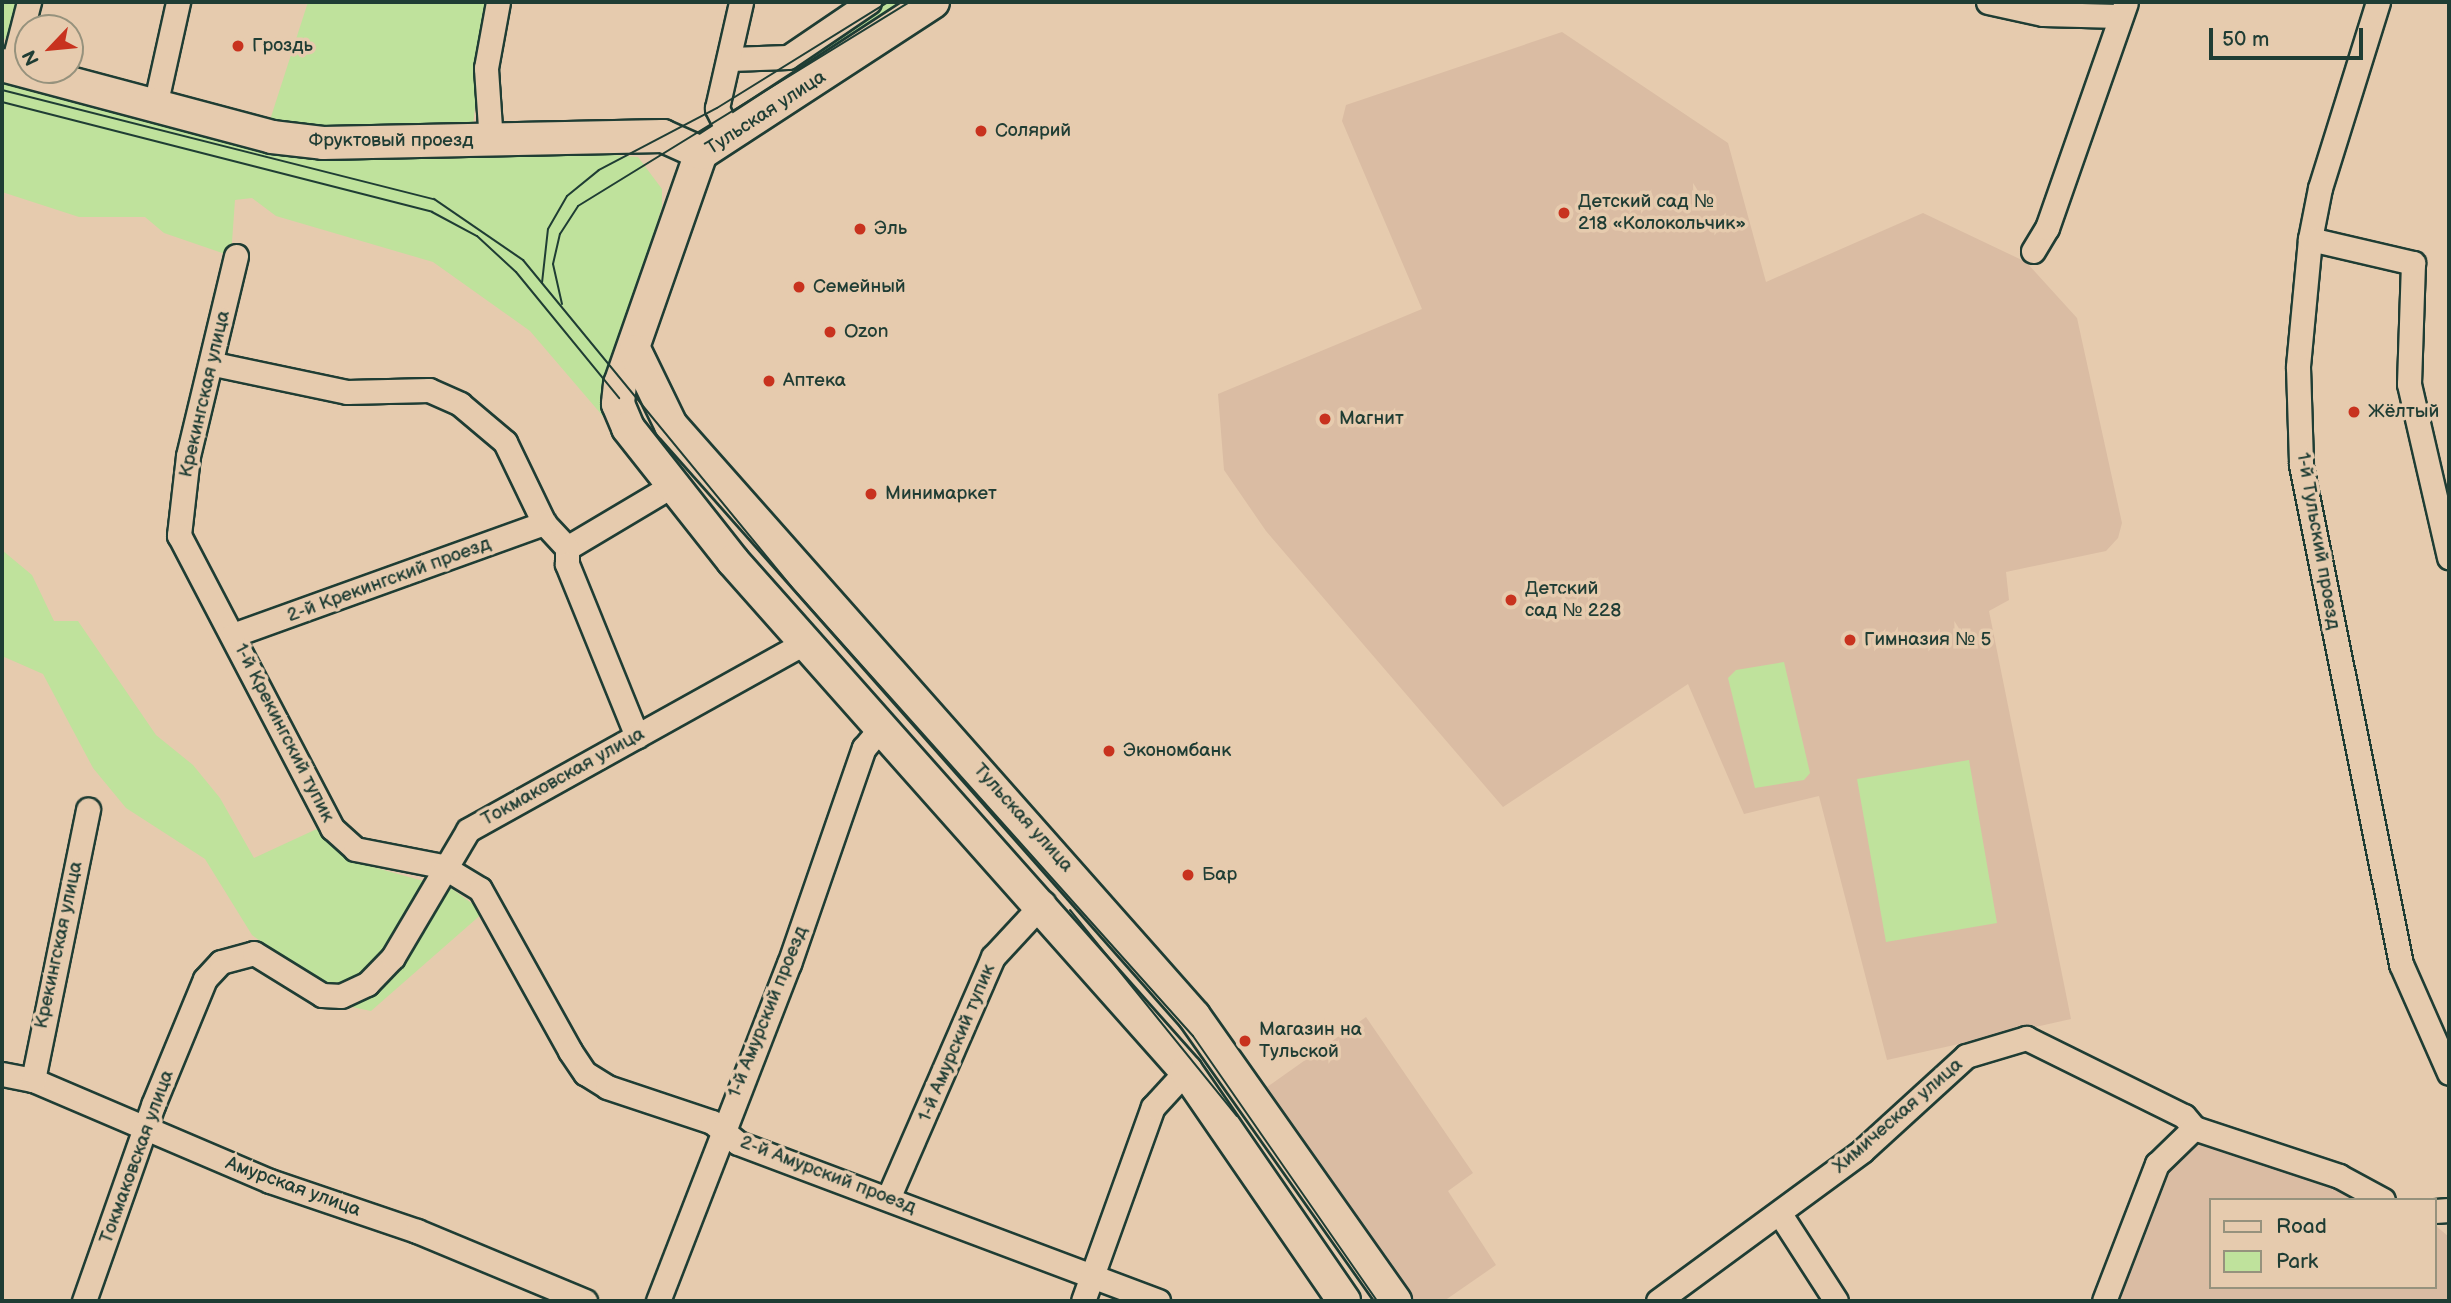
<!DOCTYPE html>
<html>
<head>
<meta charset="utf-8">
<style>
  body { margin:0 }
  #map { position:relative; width:2451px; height:1303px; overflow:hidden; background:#e6cbae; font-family:"Balsamiq Sans",sans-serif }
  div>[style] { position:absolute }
  .built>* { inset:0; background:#dabca3 }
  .green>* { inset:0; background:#bfe29c }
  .roads { filter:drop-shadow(2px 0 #1f3d34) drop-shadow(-2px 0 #1f3d34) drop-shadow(0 2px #1f3d34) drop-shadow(0 -2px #1f3d34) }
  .street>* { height:23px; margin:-11.5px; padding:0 11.5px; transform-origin:11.5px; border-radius:11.5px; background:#e6cbae }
  .secondary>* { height:32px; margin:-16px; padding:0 16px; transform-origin:16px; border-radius:16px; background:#e6cbae }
  .tram>* { height:2px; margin:-1px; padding:0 1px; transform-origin:1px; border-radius:1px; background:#1f3d34 }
  .dots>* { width:19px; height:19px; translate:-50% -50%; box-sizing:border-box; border:4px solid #e6cbae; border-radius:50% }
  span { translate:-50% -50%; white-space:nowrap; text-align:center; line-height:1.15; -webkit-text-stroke:7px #e6cbae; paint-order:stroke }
  .poi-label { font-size:19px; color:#1f3d34 }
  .left { translate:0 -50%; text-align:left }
  .street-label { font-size:19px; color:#1f3d34 }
  .frame { position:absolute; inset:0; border:4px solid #1f3d34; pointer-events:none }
  .legend { position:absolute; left:2209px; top:1198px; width:228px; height:91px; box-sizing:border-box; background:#e6cbae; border:2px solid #96927d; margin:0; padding:9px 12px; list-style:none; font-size:21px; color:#1f3d34 }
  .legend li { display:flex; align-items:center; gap:14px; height:35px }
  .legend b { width:35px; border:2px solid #96927d }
  .north { position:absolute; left:14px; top:14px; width:70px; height:70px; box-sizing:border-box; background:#e6cbae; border:2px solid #96927d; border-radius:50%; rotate:244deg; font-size:19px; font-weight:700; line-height:28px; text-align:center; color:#1f3d34 }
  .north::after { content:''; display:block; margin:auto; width:24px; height:32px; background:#c8321e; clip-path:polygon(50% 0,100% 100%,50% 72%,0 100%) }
  .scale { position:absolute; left:2209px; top:28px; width:154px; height:32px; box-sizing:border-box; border:4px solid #1f3d34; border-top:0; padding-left:9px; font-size:21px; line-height:24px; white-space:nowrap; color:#1f3d34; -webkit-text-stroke:5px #e6cbae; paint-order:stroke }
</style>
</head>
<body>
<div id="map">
  <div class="built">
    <i style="clip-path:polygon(1562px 32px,1728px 143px,1766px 282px,1923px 213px,2026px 262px,2077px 318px,2122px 523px,2118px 538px,2106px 551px,2006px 572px,2009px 600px,1989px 611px,2071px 1019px,1887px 1060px,1819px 796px,1744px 814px,1688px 684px,1503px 807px,1266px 531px,1224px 470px,1218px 394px,1422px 309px,1342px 121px,1346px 105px)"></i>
    <i style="clip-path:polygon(1366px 1017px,1473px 1173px,1448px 1191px,1496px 1265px,1444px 1301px,1408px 1301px,1263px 1090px)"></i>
    <i style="clip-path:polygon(2201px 1142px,2365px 1200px,2211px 1200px,2211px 1287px,2435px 1287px,2435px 1225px,2449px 1237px,2449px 1301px,2113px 1301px,2165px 1163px)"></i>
  </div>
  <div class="green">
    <i style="clip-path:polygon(2px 2px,16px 2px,15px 24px,2px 43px)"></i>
    <i style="clip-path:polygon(308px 2px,488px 2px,473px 125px,320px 133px,269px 123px)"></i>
    <i style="clip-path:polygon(879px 2px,919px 2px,794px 77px,790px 62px)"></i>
    <i style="clip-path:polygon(2px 74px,163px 120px,638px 157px,662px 189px,662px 206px,621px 345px,619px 435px,530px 331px,433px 262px,276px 216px,252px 198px,235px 200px,231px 256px,164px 233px,145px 217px,79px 217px,2px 192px)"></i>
    <i style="clip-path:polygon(2px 550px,32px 575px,54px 621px,78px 621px,156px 735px,193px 765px,220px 798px,254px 858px,321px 827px,348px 860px,452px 889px,484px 912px,371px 1011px,352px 1007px,252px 935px,205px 859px,126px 808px,93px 768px,43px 674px,2px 656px)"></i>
    <i style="clip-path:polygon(1784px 662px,1810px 773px,1804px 780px,1755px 788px,1728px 678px,1736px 670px)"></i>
    <i style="clip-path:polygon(1969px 760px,1997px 923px,1886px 942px,1857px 779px)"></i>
  </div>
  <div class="roads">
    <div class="street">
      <i style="left:1988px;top:2px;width:56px;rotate:12.3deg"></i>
      <i style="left:2043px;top:14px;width:76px;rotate:1.5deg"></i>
      <i style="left:2378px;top:2px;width:195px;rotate:107.3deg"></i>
      <i style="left:2320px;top:188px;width:52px;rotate:101.1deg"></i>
      <i style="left:2310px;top:239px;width:129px;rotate:95.4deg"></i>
      <i style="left:2298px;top:367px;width:98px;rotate:88.2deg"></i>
      <i style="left:2301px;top:465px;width:509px;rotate:78.67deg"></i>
      <i style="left:2401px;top:964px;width:119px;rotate:66.2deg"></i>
      <i style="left:730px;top:59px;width:58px;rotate:-2deg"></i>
      <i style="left:788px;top:57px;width:98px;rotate:-34.2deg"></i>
      <i style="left:12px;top:68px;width:68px;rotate:-75.6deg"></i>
      <i style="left:155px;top:106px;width:107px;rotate:-77.5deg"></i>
      <i style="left:730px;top:134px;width:29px;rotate:-117deg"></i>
      <i style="left:717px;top:108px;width:109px;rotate:-77.2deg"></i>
      <i style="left:491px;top:142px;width:74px;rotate:-93.9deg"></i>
      <i style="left:486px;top:68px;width:67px;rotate:-79.7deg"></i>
      <i style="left:2310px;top:239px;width:106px;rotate:13.1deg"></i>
      <i style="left:2413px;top:263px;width:121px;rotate:91.9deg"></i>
      <i style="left:2409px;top:384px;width:178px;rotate:77deg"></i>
      <i style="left:2033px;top:251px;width:27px;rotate:-59deg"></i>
      <i style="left:2047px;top:228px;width:239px;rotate:-70.7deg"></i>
      <i style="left:236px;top:256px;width:206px;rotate:103.5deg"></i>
      <i style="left:188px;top:456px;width:80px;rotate:96.5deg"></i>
      <i style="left:179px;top:535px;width:331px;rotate:62.4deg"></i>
      <i style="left:332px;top:828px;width:31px;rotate:42deg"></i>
      <i style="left:355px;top:849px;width:89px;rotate:11.1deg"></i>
      <i style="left:442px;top:866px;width:44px;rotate:31.2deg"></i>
      <i style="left:480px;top:889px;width:185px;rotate:60.9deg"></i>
      <i style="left:570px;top:1051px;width:27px;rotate:56deg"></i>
      <i style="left:585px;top:1073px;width:26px;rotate:32deg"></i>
      <i style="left:607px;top:1087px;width:111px;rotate:18.4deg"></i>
      <i style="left:712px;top:1122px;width:33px;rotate:39deg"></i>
      <i style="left:738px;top:1143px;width:449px;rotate:20.6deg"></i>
      <i style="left:214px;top:364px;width:136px;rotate:11.9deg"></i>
      <i style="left:347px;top:392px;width:82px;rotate:-1.4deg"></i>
      <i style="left:429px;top:390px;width:34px;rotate:24deg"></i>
      <i style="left:460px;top:404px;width:59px;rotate:40.2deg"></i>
      <i style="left:505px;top:442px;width:90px;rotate:64.3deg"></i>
      <i style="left:544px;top:523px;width:34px;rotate:47deg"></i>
      <i style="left:567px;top:548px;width:121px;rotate:-30.8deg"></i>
      <i style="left:567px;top:548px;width:16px;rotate:90deg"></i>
      <i style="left:567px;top:564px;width:186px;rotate:67.9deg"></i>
      <i style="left:233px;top:635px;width:331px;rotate:-19.8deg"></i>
      <i style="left:2px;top:1074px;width:32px;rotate:11deg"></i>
      <i style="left:33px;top:1080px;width:258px;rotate:23.1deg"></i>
      <i style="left:270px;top:1181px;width:155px;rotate:18.8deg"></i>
      <i style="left:417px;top:1231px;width:182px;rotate:22.6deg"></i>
      <i style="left:33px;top:1080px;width:276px;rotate:-78.5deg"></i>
      <i style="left:889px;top:1196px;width:261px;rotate:-66.5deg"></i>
      <i style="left:993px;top:957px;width:74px;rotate:-47.2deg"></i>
      <i style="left:2435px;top:1211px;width:14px;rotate:-4deg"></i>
      <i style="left:1780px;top:1214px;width:103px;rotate:57.2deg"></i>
      <i style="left:84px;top:1301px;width:208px;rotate:-70.6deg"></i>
      <i style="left:153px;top:1105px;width:136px;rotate:-67.6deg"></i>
      <i style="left:205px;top:979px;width:23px;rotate:-47deg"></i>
      <i style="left:221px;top:962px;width:34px;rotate:-15deg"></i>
      <i style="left:254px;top:953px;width:80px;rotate:31.7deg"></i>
      <i style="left:322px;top:995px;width:19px;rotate:3deg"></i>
      <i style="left:341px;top:996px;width:29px;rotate:-25deg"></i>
      <i style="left:367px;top:984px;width:37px;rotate:-46deg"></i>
      <i style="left:393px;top:957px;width:147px;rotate:-59.4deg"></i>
      <i style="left:468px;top:830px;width:388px;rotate:-29.1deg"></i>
      <i style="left:658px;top:1301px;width:362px;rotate:-68.8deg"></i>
      <i style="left:789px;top:964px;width:229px;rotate:-70.9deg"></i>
      <i style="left:864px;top:748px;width:30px;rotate:-50deg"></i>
      <i style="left:1083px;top:1301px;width:206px;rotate:-70.2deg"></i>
      <i style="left:1153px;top:1107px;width:49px;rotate:-47.5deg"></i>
      <i style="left:1658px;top:1301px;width:253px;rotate:-36.3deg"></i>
      <i style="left:1862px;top:1151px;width:141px;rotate:-42.4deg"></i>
      <i style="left:1966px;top:1056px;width:63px;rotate:-16.7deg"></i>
      <i style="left:2026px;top:1038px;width:176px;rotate:26.3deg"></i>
      <i style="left:2184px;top:1116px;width:16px;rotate:50deg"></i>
      <i style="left:2194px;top:1128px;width:153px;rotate:18.3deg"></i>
      <i style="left:2339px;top:1176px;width:50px;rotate:28.6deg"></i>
      <i style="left:2104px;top:1301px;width:147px;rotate:-68.9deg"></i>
      <i style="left:2157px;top:1164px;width:52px;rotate:-44.2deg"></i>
    </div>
    <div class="secondary">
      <i style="left:933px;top:2px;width:277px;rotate:146.9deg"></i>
      <i style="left:701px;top:153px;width:245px;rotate:109.3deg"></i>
      <i style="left:620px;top:384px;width:20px;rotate:96deg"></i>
      <i style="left:618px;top:404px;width:26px;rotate:67deg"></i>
      <i style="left:628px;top:428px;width:169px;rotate:51.7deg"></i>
      <i style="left:733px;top:561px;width:682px;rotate:48.39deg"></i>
      <i style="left:1186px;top:1071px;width:279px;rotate:55.5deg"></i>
      <i style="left:2px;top:65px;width:279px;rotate:14.9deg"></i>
      <i style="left:272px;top:137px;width:51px;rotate:6.7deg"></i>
      <i style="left:323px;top:143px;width:340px;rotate:-1.2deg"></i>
      <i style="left:663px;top:136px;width:42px;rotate:24.1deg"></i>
      <i style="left:635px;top:351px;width:82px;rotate:64.1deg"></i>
      <i style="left:671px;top:425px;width:789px;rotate:48.49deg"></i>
      <i style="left:1194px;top:1016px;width:349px;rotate:54.8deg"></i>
    </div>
  </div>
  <div class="tram">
    <i style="left:2px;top:90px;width:446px;rotate:14.2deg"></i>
    <i style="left:434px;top:199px;width:108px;rotate:34.4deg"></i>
    <i style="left:523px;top:260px;width:428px;rotate:50.6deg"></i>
    <i style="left:795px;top:591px;width:597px;rotate:48.19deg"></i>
    <i style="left:1193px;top:1036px;width:323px;rotate:55.2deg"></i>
    <i style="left:2px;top:102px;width:444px;rotate:14.3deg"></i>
    <i style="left:432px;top:212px;width:51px;rotate:28.1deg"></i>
    <i style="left:477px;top:236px;width:53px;rotate:42.7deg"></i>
    <i style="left:516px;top:272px;width:163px;rotate:50.7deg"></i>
    <i style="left:542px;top:283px;width:54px;rotate:-83.7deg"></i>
    <i style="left:548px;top:229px;width:38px;rotate:-60deg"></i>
    <i style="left:567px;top:196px;width:41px;rotate:-39.1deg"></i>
    <i style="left:599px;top:170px;width:133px;rotate:-27.7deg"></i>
    <i style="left:717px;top:108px;width:201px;rotate:-31.8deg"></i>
    <i style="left:562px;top:304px;width:41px;rotate:-102.7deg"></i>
    <i style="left:553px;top:264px;width:31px;rotate:-77deg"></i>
    <i style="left:560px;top:234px;width:33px;rotate:-57deg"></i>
    <i style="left:578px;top:206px;width:389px;rotate:-31.6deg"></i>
    <i style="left:1070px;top:910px;width:265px;rotate:51deg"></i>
  </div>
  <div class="dots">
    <i style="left:238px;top:46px;background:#c8321e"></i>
    <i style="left:981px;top:131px;background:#c8321e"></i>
    <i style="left:1564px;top:213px;background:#c8321e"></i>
    <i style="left:860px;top:229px;background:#c8321e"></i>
    <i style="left:799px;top:287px;background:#c8321e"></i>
    <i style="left:830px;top:332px;background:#c8321e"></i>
    <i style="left:769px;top:381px;background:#c8321e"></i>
    <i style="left:2354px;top:412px;background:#c8321e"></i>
    <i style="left:1325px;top:419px;background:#c8321e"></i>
    <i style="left:871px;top:494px;background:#c8321e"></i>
    <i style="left:1511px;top:600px;background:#c8321e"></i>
    <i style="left:1850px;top:640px;background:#c8321e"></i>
    <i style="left:1109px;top:751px;background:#c8321e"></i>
    <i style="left:1188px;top:875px;background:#c8321e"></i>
    <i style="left:1245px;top:1041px;background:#c8321e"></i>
  </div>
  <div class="poi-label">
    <span class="left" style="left:252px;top:46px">Гроздь</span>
    <span class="left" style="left:995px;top:131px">Солярий</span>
    <span class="left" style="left:1578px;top:213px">Детский сад №<br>218 «Колокольчик»</span>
    <span class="left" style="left:874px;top:229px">Эль</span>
    <span class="left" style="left:813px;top:287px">Семейный</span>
    <span class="left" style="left:844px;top:332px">Ozon</span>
    <span class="left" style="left:783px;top:381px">Аптека</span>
    <span class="left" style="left:2368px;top:412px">Жёлтый</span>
    <span class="left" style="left:1339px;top:419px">Магнит</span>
    <span class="left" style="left:885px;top:494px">Минимаркет</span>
    <span class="left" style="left:1525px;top:600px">Детский<br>сад № 228</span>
    <span class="left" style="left:1864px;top:640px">Гимназия № 5</span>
    <span class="left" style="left:1123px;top:751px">Экономбанк</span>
    <span class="left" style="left:1202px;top:875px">Бар</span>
    <span class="left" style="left:1259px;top:1041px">Магазин на<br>Тульской</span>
  </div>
  <div class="street-label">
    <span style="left:766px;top:113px;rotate:-33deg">Тульская улица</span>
    <span style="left:391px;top:141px">Фруктовый проезд</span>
    <span style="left:205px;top:394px;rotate:-77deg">Крекингская улица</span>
    <span style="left:2318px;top:541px;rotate:80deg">1-й Тульский проезд</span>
    <span style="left:389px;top:580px;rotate:-20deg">2-й Крекингский проезд</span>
    <span style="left:284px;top:733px;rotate:63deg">1-й Крекингский тупик</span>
    <span style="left:563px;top:777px;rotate:-29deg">Токмаковская улица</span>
    <span style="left:1023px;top:818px;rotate:48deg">Тульская улица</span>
    <span style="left:59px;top:945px;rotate:-78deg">Крекингская улица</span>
    <span style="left:768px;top:1012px;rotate:-68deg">1-й Амурский проезд</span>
    <span style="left:957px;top:1043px;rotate:-67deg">1-й Амурский тупик</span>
    <span style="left:1898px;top:1116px;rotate:-41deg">Химическая улица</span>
    <span style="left:137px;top:1157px;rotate:-70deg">Токмаковская улица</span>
    <span style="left:828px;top:1175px;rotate:21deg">2-й Амурский проезд</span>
    <span style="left:293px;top:1187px;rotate:20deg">Амурская улица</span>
  </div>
  <div class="frame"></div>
  <ul class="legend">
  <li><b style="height:9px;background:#e6cbae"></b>Road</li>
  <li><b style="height:19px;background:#bfe29c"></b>Park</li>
  </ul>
  <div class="north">N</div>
  <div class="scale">50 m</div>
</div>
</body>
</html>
